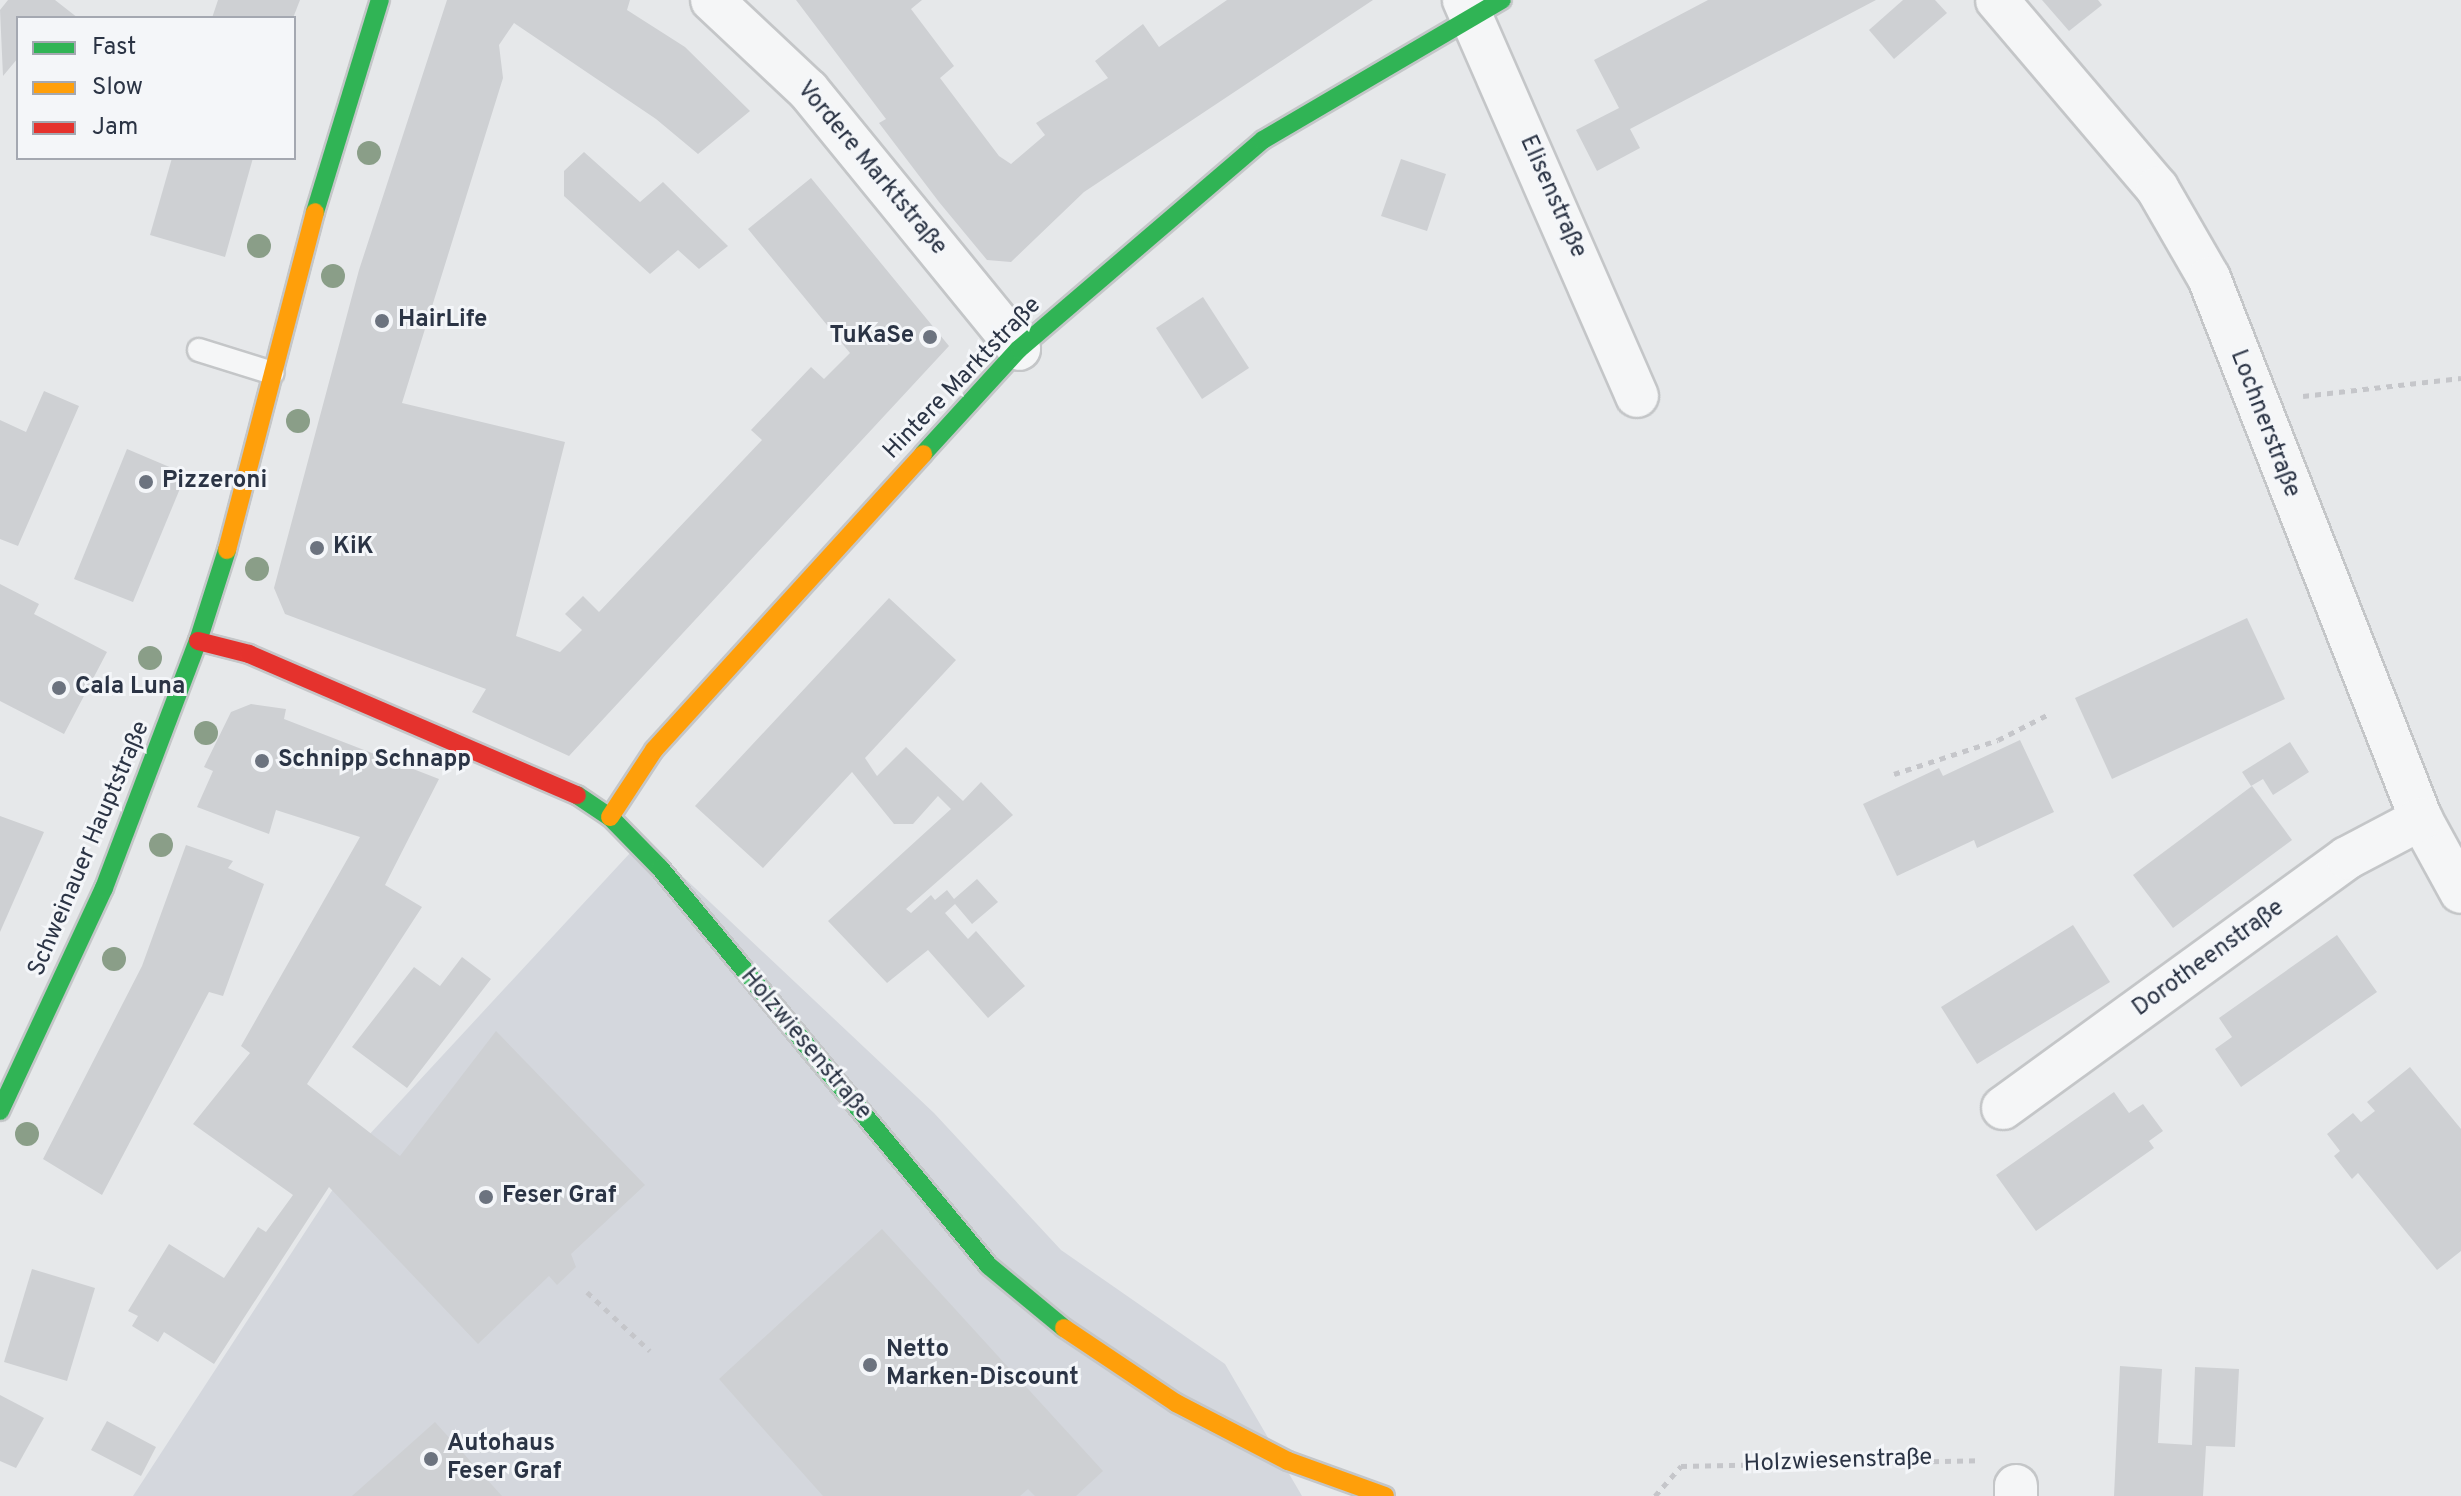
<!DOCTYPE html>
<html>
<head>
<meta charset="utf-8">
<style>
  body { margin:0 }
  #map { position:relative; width:2461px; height:1496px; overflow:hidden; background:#e6e8ea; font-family:Overpass,sans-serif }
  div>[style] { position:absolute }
  .built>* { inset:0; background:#d4d7dd }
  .building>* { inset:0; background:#ced0d3 }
  .path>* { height:5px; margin-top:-2.5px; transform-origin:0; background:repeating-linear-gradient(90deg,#c5c6ca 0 6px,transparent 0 12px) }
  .roads { filter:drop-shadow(2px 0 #c4c6c8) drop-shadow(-2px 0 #c4c6c8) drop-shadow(0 2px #c4c6c8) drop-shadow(0 -2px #c4c6c8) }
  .lane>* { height:22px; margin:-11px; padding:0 11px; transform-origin:11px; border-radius:11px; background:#f5f6f7 }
  .street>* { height:42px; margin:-21px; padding:0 21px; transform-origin:21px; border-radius:21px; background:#f5f6f7 }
  .fast>* { height:18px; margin:-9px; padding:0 9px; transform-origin:9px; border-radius:9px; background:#30b455 }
  .slow>* { height:18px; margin:-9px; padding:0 9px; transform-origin:9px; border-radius:9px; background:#ff9f0a }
  .jam>* { height:18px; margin:-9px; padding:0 9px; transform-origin:9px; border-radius:9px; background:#e5322d }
  .trees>* { width:24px; height:24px; margin:-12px; border-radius:50%; background:#8a9e88 }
  .dots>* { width:22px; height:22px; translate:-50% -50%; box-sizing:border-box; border:4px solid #f4f6f9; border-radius:50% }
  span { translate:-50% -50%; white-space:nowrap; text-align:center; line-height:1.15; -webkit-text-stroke:6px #f4f6f9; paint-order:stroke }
  .street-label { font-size:24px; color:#2b3445 }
  .poi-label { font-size:24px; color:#2b3445; font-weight:700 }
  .left { translate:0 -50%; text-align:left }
  .right { translate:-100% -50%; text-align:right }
  .legend { position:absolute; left:16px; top:16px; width:280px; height:144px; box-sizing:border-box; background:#f4f6f9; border:2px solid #a4a8b1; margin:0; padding:10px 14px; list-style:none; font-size:24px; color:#2b3445 }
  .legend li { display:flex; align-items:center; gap:16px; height:40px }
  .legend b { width:40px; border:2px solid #a4a8b1 }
</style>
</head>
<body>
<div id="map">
  <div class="built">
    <i style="clip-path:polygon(643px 839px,934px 1113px,1061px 1250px,1225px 1364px,1302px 1496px,133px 1496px,367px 1137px)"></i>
  </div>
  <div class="building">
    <i style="clip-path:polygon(8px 0,55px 0,78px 18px,18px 18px,18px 58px,3px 76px,0 10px)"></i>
    <i style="clip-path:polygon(218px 0,300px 0,293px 18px,212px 18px)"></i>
    <i style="clip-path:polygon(447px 0,630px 0,627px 10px,685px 47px,750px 111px,698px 154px,656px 119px,514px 23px,499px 45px,503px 78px,402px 403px,565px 442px,516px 636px,560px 652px,582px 630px,565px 614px,583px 596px,599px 612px,762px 440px,751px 430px,811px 367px,824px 379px,850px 353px,748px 229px,811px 178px,949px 346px,569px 756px,472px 712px,486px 689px,285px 614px,274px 588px,359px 270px)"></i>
    <i style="clip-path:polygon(796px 0,922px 0,911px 9px,954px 66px,940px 78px,999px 156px,1011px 164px,1045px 135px,1036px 123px,1108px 78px,1095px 61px,1143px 24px,1159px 47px,1227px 0,1373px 0,1084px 192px,1011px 262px,987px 260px,939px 202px,879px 123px,886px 119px)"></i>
    <i style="clip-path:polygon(1708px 0,1876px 0,1630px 129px,1640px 148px,1597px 171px,1576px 130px,1619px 108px,1594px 60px)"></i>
    <i style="clip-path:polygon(1903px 0,1935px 0,1947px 13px,1894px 59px,1869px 30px)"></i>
    <i style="clip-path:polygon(2042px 0,2098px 0,2102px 5px,2069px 31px)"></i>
    <i style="clip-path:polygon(584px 152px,640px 202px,663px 182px,728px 246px,699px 269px,678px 250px,650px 274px,564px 196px,564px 171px)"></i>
    <i style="clip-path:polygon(172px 158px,253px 158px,225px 257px,150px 235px)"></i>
    <i style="clip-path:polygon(1401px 159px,1446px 174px,1427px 231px,1381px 216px)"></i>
    <i style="clip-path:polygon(1203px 297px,1249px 368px,1202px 399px,1156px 328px)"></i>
    <i style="clip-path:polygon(44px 391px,79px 406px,18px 546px,0 539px,0 420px,26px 432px)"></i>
    <i style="clip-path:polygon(127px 449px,186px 474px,133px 602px,74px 579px)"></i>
    <i style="clip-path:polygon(0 584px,39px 604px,34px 614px,107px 652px,64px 734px,0 701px)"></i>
    <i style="clip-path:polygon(889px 598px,956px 660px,865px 758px,877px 776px,906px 747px,963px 801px,981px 782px,1013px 815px,906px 909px,911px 913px,931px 895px,935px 900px,947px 890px,954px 899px,977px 879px,998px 902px,972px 924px,955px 904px,945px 913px,968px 939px,976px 931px,1025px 986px,988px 1018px,928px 950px,887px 983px,828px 921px,951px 809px,938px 796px,913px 824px,894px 824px,852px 772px,763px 868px,695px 806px)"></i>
    <i style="clip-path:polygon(2247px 618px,2285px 699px,2112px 779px,2075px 698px)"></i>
    <i style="clip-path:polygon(251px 704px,286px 709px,284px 719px,439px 779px,385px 885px,422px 907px,307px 1084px,400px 1156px,496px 1031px,645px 1185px,571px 1254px,576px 1267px,557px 1285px,549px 1276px,478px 1344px,329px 1187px,214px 1364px,164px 1332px,158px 1342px,132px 1326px,138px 1316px,128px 1311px,169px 1244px,224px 1278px,258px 1227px,266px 1232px,293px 1195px,193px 1124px,250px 1053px,241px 1046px,360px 837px,276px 810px,269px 834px,197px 807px,213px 771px,204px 767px,231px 712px)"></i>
    <i style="clip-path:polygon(2020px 740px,2054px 812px,1977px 848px,1974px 840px,1897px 876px,1863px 804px,1939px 768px,1943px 776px)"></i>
    <i style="clip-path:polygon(2290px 742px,2309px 772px,2273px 795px,2263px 779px,2251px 786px,2242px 772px)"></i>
    <i style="clip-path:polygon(2252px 786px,2292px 840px,2173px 928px,2133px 875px)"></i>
    <i style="clip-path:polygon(0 816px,44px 832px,0 932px)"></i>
    <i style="clip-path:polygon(186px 845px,233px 861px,228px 868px,264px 884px,223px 996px,209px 992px,102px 1195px,43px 1159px,142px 966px)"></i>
    <i style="clip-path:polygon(2073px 925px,2110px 982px,1977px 1064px,1941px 1007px)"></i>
    <i style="clip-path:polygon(2337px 935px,2377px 992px,2241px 1087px,2215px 1049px,2232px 1037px,2219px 1018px)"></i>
    <i style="clip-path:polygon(462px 957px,491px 979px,407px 1088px,352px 1047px,414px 967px,440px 986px)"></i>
    <i style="clip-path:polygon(2410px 1067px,2461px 1129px,2461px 1251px,2437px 1270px,2358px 1173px,2352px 1179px,2334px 1156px,2340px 1151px,2327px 1134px,2353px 1113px,2361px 1122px,2375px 1111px,2367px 1102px)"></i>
    <i style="clip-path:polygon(2114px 1092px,2129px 1113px,2143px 1104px,2163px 1131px,2149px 1141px,2154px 1148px,2036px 1231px,1996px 1175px)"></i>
    <i style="clip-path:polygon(882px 1229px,1103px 1471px,1076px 1496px,1035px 1496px,1028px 1489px,1020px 1496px,823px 1496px,719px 1379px)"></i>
    <i style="clip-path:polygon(32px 1269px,95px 1288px,67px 1381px,4px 1362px)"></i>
    <i style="clip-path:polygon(2120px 1366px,2162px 1369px,2158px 1443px,2192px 1445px,2195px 1367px,2239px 1369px,2235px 1447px,2206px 1446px,2203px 1496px,2114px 1496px)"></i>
    <i style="clip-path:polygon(0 1395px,44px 1418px,16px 1468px,0 1461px)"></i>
    <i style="clip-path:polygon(107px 1421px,156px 1447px,141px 1476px,91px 1450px)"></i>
    <i style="clip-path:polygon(435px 1422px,502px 1496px,352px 1496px)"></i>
  </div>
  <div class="path">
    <i style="left:2303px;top:396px;width:159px;rotate:-6.5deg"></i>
    <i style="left:1894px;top:774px;width:109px;rotate:-18.1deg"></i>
    <i style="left:1998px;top:740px;width:55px;rotate:-27deg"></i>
    <i style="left:587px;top:1292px;width:86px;rotate:43.1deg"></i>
    <i style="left:1655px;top:1496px;width:40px;rotate:-49deg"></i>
    <i style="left:1681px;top:1466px;width:299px;rotate:-1.1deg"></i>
  </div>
  <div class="roads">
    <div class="lane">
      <i style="left:199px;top:350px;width:77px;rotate:17.3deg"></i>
    </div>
    <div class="street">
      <i style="left:712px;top:0;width:132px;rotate:43.2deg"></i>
      <i style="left:808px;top:90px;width:334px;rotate:50.8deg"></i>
      <i style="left:1464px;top:0;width:432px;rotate:66.4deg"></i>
      <i style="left:1997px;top:0;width:247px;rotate:49.6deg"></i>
      <i style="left:2157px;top:188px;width:104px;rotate:60deg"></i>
      <i style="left:2209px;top:278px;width:581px;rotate:68.6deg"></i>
      <i style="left:2421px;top:819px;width:83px;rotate:61.3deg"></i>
      <i style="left:2003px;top:1108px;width:425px;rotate:-36deg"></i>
      <i style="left:2347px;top:858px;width:84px;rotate:-27.8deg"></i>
      <i style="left:2016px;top:1486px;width:10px;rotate:90deg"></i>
    </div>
    <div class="fast">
      <i style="left:315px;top:212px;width:222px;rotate:-73deg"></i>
      <i style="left:923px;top:454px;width:142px;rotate:-47.6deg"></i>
      <i style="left:1019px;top:349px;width:321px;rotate:-40.6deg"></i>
      <i style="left:1263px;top:140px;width:277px;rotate:-30.4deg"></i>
      <i style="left:577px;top:795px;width:40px;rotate:34deg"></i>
      <i style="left:610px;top:817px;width:71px;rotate:45.6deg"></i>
      <i style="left:660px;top:868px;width:516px;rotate:50.42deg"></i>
      <i style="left:989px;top:1266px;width:97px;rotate:39.6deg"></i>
      <i style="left:0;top:1111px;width:246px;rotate:-65deg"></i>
      <i style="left:104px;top:888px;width:264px;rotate:-69.2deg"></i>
      <i style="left:198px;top:641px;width:96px;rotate:-72.3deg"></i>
    </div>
    <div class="slow">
      <i style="left:227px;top:550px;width:349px;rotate:-75.4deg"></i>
      <i style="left:610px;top:817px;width:80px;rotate:-56.7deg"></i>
      <i style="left:654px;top:750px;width:400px;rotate:-47.7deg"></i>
      <i style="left:1064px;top:1328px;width:135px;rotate:33.8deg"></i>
      <i style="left:1176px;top:1403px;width:126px;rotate:27.4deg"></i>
      <i style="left:1288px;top:1461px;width:103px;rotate:19.8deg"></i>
    </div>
    <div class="jam">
      <i style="left:198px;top:641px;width:53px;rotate:14.3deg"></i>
      <i style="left:249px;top:654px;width:357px;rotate:23.3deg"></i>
    </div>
  </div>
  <div class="trees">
    <i style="left:369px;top:153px"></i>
    <i style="left:259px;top:246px"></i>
    <i style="left:333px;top:276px"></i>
    <i style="left:298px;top:421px"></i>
    <i style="left:257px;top:569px"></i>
    <i style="left:150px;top:658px"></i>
    <i style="left:206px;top:733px"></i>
    <i style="left:161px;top:845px"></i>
    <i style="left:114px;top:959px"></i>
    <i style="left:27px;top:1134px"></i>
  </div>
  <div class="dots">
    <i style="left:382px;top:321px;background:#6c737f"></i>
    <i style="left:930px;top:337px;background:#6c737f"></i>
    <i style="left:146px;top:482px;background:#6c737f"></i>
    <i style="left:317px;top:548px;background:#6c737f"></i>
    <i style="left:59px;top:688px;background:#6c737f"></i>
    <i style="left:262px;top:761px;background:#6c737f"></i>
    <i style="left:486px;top:1197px;background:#6c737f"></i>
    <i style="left:870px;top:1365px;background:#6c737f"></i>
    <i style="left:431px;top:1459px;background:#6c737f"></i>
  </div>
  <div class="street-label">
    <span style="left:871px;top:169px;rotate:50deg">Vordere Marktstraße</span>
    <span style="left:1552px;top:197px;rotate:66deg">Elisenstraße</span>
    <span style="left:963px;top:379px;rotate:-46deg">Hintere Marktstraße</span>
    <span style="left:2264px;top:424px;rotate:69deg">Lochnerstraße</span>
    <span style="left:90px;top:849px;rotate:-67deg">Schweinauer Hauptstraße</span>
    <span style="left:2209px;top:959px;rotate:-36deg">Dorotheenstraße</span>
    <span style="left:805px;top:1045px;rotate:50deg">Holzwiesenstraße</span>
    <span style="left:1838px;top:1462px;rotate:-2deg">Holzwiesenstraße</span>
  </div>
  <div class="poi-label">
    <span class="left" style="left:398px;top:321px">HairLife</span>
    <span class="right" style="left:914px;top:337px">TuKaSe</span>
    <span class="left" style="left:162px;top:482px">Pizzeroni</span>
    <span class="left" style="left:333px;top:548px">KiK</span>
    <span class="left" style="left:75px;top:688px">Cala Luna</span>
    <span class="left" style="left:278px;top:761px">Schnipp Schnapp</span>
    <span class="left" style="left:502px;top:1197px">Feser Graf</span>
    <span class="left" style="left:886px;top:1365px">Netto<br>Marken-Discount</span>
    <span class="left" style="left:447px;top:1459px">Autohaus<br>Feser Graf</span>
  </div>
  <ul class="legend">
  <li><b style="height:10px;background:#30b455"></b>Fast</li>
  <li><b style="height:10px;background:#ff9f0a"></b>Slow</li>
  <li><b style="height:10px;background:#e5322d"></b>Jam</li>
  </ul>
</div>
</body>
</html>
